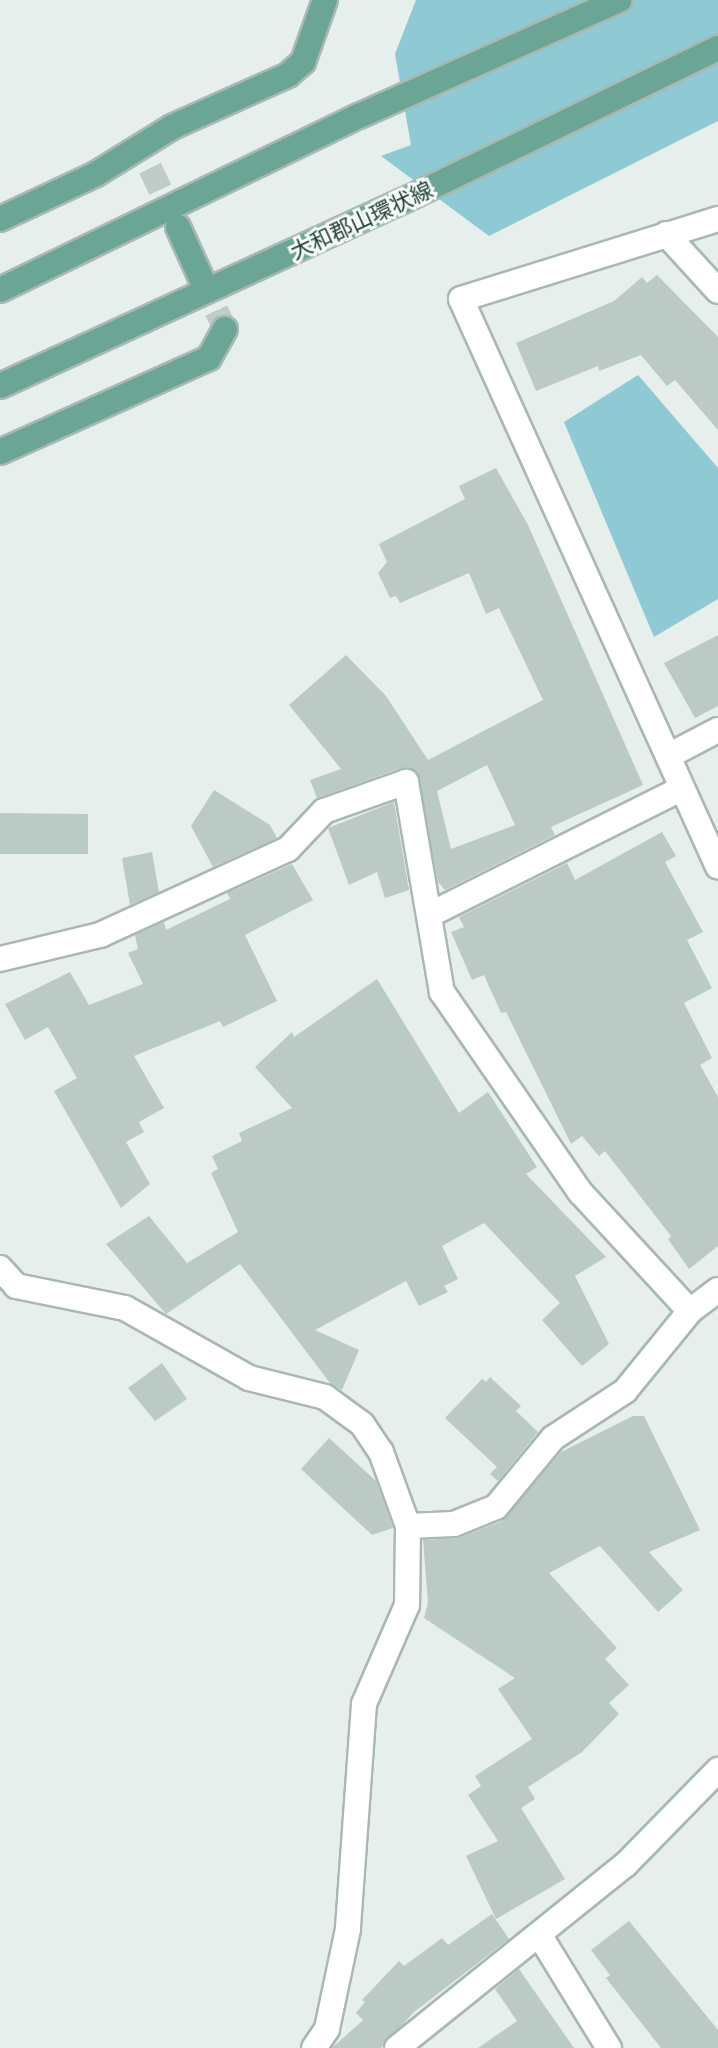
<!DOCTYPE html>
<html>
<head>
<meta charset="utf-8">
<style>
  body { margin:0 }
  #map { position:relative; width:718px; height:2048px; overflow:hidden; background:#e6efeb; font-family:Barlow,"Noto Sans JP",sans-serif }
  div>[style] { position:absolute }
  .water>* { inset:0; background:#8ec9d4 }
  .building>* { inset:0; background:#bbcac4 }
  .major-tunnel>* { height:24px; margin-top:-12px; transform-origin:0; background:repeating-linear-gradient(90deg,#bfccc8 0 24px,transparent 0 36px) }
  .roads { filter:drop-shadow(2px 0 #a8b8b2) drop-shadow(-2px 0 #a8b8b2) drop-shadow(0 2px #a8b8b2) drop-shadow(0 -2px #a8b8b2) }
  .minor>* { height:24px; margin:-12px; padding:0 12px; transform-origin:12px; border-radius:12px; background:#fff }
  .major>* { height:24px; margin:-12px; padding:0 12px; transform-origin:12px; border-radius:12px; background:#6aa596 }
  span { translate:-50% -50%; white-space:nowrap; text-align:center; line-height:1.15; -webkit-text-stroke:6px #f7fbf9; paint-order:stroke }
  .street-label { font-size:22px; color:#24423a }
</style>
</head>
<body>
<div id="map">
  <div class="water">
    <i style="clip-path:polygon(416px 0,718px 0,718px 121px,489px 236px,381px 156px,411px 145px,395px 54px)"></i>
    <i style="clip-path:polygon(638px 375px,718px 468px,718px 599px,654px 637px,564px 422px)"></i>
  </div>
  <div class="building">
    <i style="clip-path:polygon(657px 275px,718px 337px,718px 430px,675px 380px,667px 386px,641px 355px,599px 371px,598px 366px,536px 391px,516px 343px,614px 301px,642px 277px,647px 283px)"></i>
    <i style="clip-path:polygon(evenodd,496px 468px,528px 525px,643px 785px,551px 827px,555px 835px,445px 890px,438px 882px,417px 772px,401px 768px,317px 798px,310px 780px,341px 769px,289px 705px,346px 655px,386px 696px,428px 760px,543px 700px,499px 608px,486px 614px,469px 573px,400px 603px,396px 596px,390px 598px,378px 573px,387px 562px,379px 544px,465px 499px,459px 486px,496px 468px,487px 765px,515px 825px,451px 849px,437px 791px,487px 765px)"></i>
    <i style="clip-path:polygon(718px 635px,718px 706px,695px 718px,664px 663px)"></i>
    <i style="clip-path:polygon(214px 790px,270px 825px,277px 838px,213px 867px,191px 826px)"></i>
    <i style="clip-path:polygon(394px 802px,409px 890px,385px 898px,377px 872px,349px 885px,328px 828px)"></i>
    <i style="clip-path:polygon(0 813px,88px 814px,88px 854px,0 854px)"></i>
    <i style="clip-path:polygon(662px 832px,676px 856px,665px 862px,703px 932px,687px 940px,712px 988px,684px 1003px,712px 1058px,700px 1065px,718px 1097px,718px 1246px,689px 1269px,668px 1239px,671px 1236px,605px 1151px,599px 1156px,582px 1136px,571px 1144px,506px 1012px,501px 1013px,484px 975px,472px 980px,451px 932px,464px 927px,459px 917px,567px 863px,575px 880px)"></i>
    <i style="clip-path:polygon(152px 852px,159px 892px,130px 905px,122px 858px)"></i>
    <i style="clip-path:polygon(292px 864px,313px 900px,245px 935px,277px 1001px,223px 1027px,220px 1021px,134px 1056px,164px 1108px,139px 1122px,144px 1132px,126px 1142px,150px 1184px,121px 1208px,54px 1091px,77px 1078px,48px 1027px,25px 1040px,5px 1004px,70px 972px,89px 1005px,143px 984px,128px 953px,138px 949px,135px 935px,164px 922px,166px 930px,230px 899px,227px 893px)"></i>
    <i style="clip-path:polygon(377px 979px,459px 1113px,488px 1092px,537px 1167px,526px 1174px,606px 1257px,575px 1276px,609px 1344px,582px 1366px,542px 1320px,560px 1303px,484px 1223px,442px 1246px,458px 1279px,444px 1286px,448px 1292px,419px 1306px,406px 1281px,315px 1330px,359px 1350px,342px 1390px,330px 1383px,240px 1264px,166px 1314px,106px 1244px,149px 1216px,187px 1263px,238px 1232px,211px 1173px,218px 1169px,212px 1156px,242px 1141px,239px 1133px,292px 1108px,255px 1067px,292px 1032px,294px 1037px)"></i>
    <i style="clip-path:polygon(162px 1363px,187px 1399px,155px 1421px,128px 1388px)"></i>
    <i style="clip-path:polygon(490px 1377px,521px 1406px,516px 1411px,538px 1432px,498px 1481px,490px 1474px,497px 1467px,445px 1418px,482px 1379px,486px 1382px)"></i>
    <i style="clip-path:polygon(633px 1416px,644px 1416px,700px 1530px,649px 1552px,683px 1590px,658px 1612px,600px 1546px,549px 1573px,617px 1648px,605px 1659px,629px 1685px,609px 1703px,619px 1714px,582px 1752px,528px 1787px,535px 1799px,521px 1808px,565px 1879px,496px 1919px,466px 1856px,498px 1841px,468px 1795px,481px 1786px,475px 1776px,532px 1739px,498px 1689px,515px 1678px,424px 1618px,428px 1603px,423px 1540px,459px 1538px,502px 1521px,561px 1452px)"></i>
    <i style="clip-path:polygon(329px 1438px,376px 1481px,393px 1528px,372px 1535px,301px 1469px)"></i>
    <i style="clip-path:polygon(492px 1914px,509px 1939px,414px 2012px,381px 2048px,332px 2048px,363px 2020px,356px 2013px,365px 2002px,362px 2000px,399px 1961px,404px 1966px,442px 1938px,448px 1945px)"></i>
    <i style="clip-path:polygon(629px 1921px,718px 2030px,718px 2048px,661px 2048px,606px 1978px,610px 1975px,591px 1950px)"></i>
    <i style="clip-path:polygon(519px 1969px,574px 2048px,478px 2048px,517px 2021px,495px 1989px)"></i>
  </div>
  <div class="major-tunnel">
    <i style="left:150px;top:168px;width:65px;rotate:64.6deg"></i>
    <i style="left:201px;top:278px;width:56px;rotate:64.8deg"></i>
  </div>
  <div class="roads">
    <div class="minor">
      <i style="left:718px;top:219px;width:269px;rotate:162.7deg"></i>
      <i style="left:461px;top:299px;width:623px;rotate:65.65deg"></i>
      <i style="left:666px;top:234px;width:77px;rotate:47.6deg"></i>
      <i style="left:668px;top:756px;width:56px;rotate:-27.5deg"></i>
      <i style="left:429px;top:915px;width:282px;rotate:-26.6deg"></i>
      <i style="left:0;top:959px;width:103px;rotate:-13.5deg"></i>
      <i style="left:100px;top:935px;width:207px;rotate:-24.6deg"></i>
      <i style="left:288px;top:849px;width:52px;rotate:-46.5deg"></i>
      <i style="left:324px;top:811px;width:87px;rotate:-19.5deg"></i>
      <i style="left:406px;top:782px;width:213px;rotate:80.3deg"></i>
      <i style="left:442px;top:992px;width:243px;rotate:55.4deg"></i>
      <i style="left:580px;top:1192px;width:162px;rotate:47.3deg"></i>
      <i style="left:0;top:1268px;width:24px;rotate:48deg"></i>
      <i style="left:16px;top:1286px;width:111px;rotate:11.4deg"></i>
      <i style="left:125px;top:1308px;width:142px;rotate:29.4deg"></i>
      <i style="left:249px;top:1378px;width:78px;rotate:14deg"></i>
      <i style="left:325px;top:1397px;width:46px;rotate:36.1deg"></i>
      <i style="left:362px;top:1424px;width:34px;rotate:56deg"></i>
      <i style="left:381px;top:1452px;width:79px;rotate:70deg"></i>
      <i style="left:408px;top:1526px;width:79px;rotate:90.7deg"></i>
      <i style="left:407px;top:1605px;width:108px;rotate:113.5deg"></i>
      <i style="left:364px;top:1704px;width:226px;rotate:94.1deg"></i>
      <i style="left:348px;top:1929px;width:102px;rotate:101.9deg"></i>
      <i style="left:327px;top:2029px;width:23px;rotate:124deg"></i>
      <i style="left:408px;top:1526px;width:46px;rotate:-2.5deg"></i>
      <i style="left:454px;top:1524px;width:45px;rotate:-22deg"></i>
      <i style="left:496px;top:1507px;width:89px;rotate:-50.4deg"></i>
      <i style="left:553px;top:1438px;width:86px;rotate:-33.1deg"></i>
      <i style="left:625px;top:1391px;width:103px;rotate:-50.9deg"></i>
      <i style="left:690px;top:1311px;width:35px;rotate:-37deg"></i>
      <i style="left:540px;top:1936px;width:132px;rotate:58.4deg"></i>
      <i style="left:397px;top:2048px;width:294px;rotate:-38.8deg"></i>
      <i style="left:626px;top:1864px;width:132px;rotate:-45.6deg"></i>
    </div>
    <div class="major">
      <i style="left:0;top:219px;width:106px;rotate:-25.1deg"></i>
      <i style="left:96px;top:174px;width:89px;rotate:-31.7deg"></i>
      <i style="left:172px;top:127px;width:127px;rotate:-24.1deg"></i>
      <i style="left:288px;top:75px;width:20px;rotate:-41deg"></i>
      <i style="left:303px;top:62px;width:66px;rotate:-70.5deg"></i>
      <i style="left:178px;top:227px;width:56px;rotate:65.7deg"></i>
      <i style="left:0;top:290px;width:399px;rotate:-25.9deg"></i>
      <i style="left:359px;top:116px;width:285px;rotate:-24deg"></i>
      <i style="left:0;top:386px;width:443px;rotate:-24.7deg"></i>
      <i style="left:403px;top:201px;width:350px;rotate:-25.9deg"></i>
      <i style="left:0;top:452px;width:229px;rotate:-24.2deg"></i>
      <i style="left:209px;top:358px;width:33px;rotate:-61deg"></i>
    </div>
  </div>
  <div class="street-label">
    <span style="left:361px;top:220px;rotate:-25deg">大和郡山環状線</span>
  </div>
</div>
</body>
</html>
